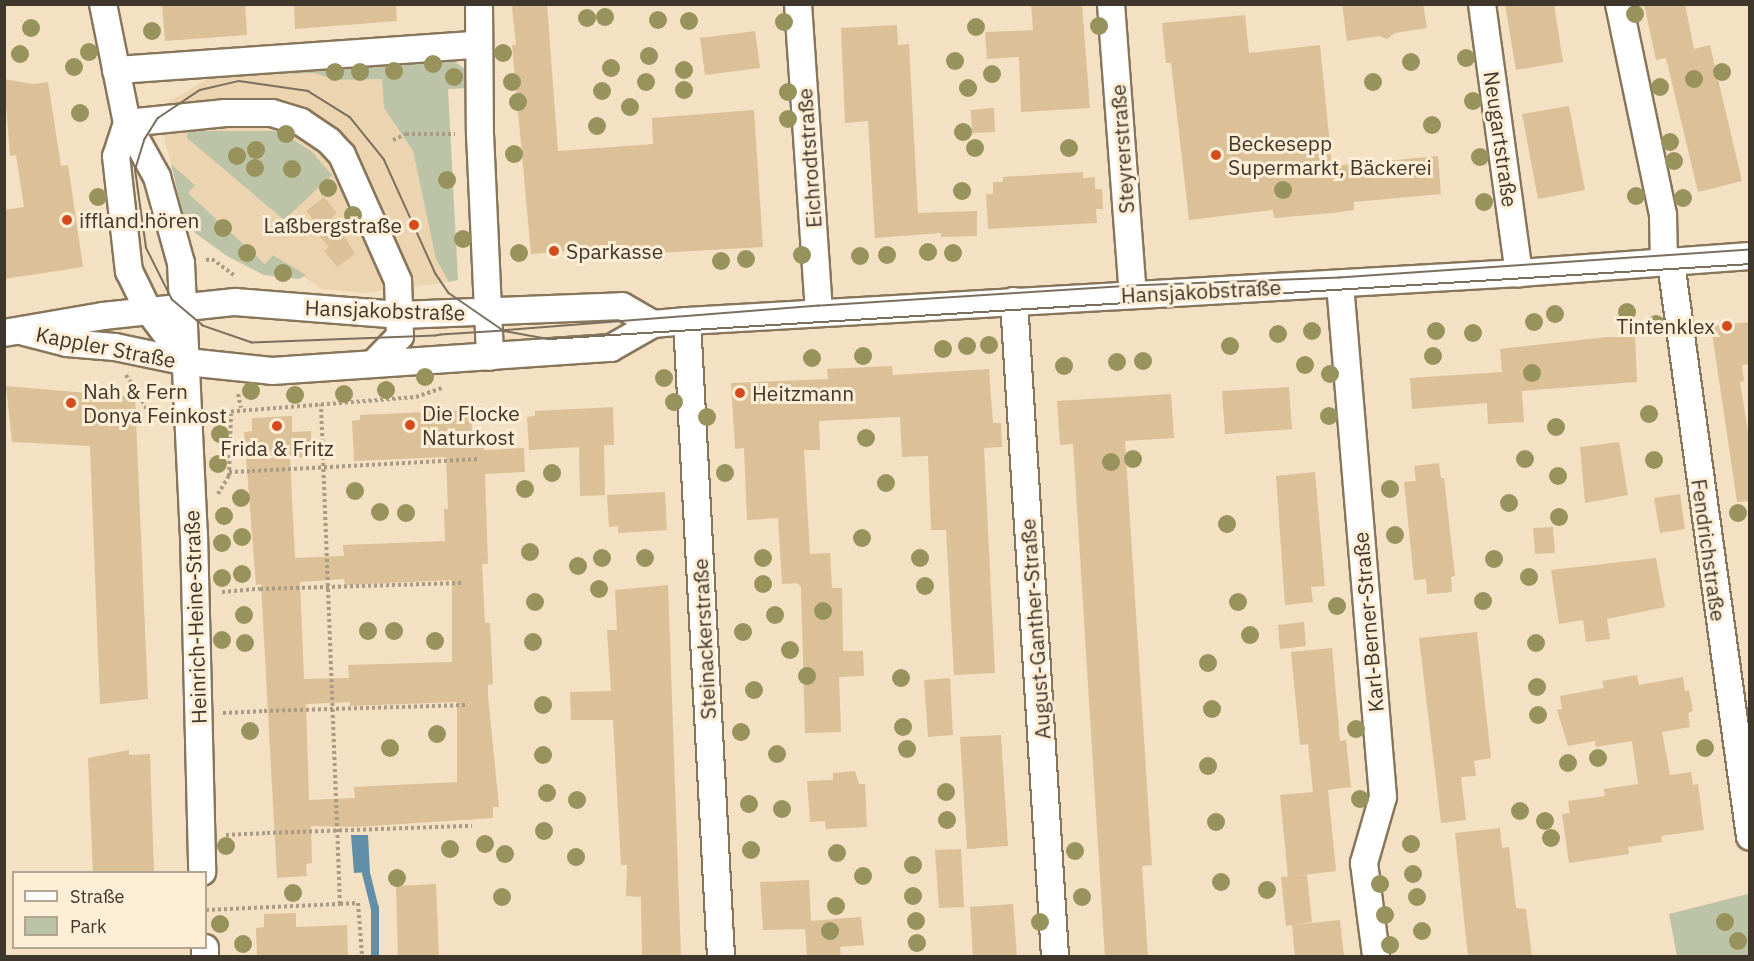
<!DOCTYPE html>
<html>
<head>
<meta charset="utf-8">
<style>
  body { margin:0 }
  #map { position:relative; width:1754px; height:961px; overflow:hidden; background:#f4e0c2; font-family:"IBM Plex Sans",sans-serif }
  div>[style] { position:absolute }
  .built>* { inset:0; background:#edd4b1 }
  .green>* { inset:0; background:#bdc3a6 }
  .water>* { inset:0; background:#608fa7 }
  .stream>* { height:8px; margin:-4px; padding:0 4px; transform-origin:4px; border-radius:4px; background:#608fa7 }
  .building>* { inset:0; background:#dcc098 }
  .path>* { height:4px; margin-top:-2px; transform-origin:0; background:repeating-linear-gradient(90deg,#aa9b85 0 3px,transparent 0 6px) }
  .roads { filter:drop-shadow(2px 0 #88765b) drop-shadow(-2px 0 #88765b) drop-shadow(0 2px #88765b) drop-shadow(0 -2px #88765b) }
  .minor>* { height:26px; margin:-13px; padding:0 13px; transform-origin:13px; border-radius:13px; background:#fff }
  .tram>* { height:1.5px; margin:-0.75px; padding:0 0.75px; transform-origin:0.75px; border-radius:0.75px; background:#7b6f5e }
  .path-bridge>* { height:4px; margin-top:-2px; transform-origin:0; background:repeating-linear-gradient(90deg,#aa9b85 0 3px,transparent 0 6px) }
  .trees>* { width:18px; height:18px; margin:-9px; border-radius:50%; background:#98935d }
  .dots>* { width:16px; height:16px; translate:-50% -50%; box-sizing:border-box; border:3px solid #feeed6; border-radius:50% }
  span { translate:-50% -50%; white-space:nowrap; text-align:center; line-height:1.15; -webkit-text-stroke:6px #feeed6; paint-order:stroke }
  .street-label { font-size:21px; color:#3f372c }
  .poi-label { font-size:21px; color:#3f372c }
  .left { translate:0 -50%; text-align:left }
  .right { translate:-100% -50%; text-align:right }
  .frame { position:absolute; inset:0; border:6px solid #3f372c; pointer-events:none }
  .legend { position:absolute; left:12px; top:871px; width:195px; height:78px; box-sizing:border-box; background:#feeed6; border:2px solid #b2a592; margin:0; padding:8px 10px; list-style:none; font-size:18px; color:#3f372c }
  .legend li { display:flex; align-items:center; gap:12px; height:30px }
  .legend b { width:30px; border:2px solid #b2a592 }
</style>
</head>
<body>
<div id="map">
  <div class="built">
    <i style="clip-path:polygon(263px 71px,314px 73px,335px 80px,382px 79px,384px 108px,413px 151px,436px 259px,449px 282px,364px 293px,321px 289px,274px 255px,265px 264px,188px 193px,194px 184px,171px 164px,157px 109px,212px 76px)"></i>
  </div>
  <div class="green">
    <i style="clip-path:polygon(450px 58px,466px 70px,470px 88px,448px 89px,458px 280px,449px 282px,436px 259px,413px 151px,384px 108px,382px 79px,335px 80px,314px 73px,212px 76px,196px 73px)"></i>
    <i style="clip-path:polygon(188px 131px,279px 131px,311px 151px,332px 175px,284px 220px,187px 138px)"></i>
    <i style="clip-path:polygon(171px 164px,195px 185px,188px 193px,265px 264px,273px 255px,306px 275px,299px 279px,264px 275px,227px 256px,195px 233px,183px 214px)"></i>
    <i style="clip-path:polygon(1748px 894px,1749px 956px,1677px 956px,1669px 914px)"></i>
  </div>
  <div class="water">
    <i style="clip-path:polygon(351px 835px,368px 835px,370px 872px,354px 873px)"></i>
  </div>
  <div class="stream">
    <i style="left:366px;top:873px;width:36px;rotate:76deg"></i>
    <i style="left:375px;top:908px;width:48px;rotate:90deg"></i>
  </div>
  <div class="building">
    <i style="clip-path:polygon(162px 4px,245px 4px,247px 35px,165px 41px)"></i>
    <i style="clip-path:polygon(294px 4px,396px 4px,397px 21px,295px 29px)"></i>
    <i style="clip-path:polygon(517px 4px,547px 4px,558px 151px,653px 144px,652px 118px,754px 110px,763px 247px,621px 255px,567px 262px,566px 251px,531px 254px,512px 45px,516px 45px,512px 7px)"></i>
    <i style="clip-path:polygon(1031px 4px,1082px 4px,1090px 108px,1021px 112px,1019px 57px,987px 59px,985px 32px,1033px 30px)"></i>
    <i style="clip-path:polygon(1342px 4px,1423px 4px,1427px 28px,1395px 33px,1387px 39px,1379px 36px,1347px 41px)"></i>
    <i style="clip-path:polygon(1505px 4px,1554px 4px,1563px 62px,1516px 70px)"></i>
    <i style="clip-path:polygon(1644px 4px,1685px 4px,1694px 49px,1710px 45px,1742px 181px,1698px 192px,1666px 58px,1656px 60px)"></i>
    <i style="clip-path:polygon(1245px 15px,1249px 53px,1320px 45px,1332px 166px,1438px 156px,1441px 194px,1354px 202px,1354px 210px,1333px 213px,1274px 218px,1273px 210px,1189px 220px,1171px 63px,1166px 63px,1162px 23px)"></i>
    <i style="clip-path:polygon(897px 25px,898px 45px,909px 44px,918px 213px,977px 211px,977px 236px,941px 237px,941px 233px,875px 238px,868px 121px,845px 123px,841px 28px)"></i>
    <i style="clip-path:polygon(755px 31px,760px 68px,705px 75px,700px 38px)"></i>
    <i style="clip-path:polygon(4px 79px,32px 84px,48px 82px,61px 166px,68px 165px,83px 267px,4px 279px,4px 210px,24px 207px,16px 155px,10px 156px)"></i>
    <i style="clip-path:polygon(1569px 106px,1585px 190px,1538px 199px,1522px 114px)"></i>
    <i style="clip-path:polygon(994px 108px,995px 132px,972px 133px,971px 110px)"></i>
    <i style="clip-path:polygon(1083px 172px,1083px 178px,1095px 177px,1095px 189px,1102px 189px,1103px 209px,1096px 209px,1097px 223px,988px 229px,986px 194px,993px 194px,993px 182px,1003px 182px,1003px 177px)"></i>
    <i style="clip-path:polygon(324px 197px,337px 213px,320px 228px,306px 211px)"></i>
    <i style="clip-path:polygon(333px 218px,355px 254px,337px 267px,324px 251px,329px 247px,315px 231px)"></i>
    <i style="clip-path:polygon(1749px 322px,1749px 364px,1742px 365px,1744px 381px,1740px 382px,1749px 438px,1749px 501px,1737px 502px,1711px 326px)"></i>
    <i style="clip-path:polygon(1607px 337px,1635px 337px,1637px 382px,1522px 391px,1524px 422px,1488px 424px,1487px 403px,1412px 409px,1410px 378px,1502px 372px,1500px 349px)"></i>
    <i style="clip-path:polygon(892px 366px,893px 375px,989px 369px,993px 423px,1001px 423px,1002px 447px,984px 448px,995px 673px,954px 675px,946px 530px,931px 530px,928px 456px,902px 457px,900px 417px,819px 421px,820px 450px,804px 450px,810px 554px,830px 553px,832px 588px,842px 588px,843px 651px,863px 651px,864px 676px,839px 677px,841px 732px,805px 733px,801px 587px,797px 583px,782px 584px,778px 518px,747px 520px,744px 448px,735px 449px,731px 383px,828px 379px,827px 369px)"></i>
    <i style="clip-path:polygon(6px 386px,135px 397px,148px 699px,100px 704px,90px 446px,12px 442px)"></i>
    <i style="clip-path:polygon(1289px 387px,1292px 429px,1225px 434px,1222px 391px)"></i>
    <i style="clip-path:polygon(1171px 394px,1174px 438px,1125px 441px,1152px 865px,1142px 866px,1148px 957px,1105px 957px,1073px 444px,1060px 445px,1057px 401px)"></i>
    <i style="clip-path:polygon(613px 407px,614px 445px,604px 445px,605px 495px,580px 496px,579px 447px,529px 450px,527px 417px,535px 416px,535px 411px)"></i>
    <i style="clip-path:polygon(evenodd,471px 410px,472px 432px,483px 432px,484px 450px,524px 448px,525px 472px,485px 474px,488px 564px,482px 564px,485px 623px,490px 623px,493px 684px,488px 685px,488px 696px,499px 807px,493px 807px,493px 818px,356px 827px,311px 826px,312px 863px,306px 864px,307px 876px,277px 878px,261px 584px,256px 585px,244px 432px,252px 431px,252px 418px,292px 416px,292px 432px,311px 431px,312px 457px,290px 458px,295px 558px,344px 556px,343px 545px,445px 541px,444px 509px,448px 509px,446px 457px,354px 461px,352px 421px,360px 420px,360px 415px,471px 410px,344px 579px,345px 585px,452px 580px,452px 662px,348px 665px,349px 678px,304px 679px,300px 582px,344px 579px,471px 410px,350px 702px,350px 706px,457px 702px,457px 782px,354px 787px,355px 798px,309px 800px,306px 704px,350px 702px)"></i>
    <i style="clip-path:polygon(1619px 442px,1628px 495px,1585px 503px,1580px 447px)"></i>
    <i style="clip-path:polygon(1439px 463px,1441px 478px,1444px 478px,1455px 576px,1451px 577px,1452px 592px,1427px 594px,1426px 579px,1414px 580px,1404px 482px,1416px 481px,1414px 466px)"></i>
    <i style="clip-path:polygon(1315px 472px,1325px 586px,1311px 587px,1313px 602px,1285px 605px,1276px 476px)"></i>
    <i style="clip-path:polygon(665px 492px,667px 530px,618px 533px,618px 526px,609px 527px,607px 495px)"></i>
    <i style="clip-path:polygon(1680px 494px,1685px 529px,1660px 533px,1654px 498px)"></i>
    <i style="clip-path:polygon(1553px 527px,1555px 553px,1535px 554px,1533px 528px)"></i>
    <i style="clip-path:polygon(1656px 558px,1665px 607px,1607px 619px,1610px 639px,1586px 642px,1583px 620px,1559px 624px,1551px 570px)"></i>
    <i style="clip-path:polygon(668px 585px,681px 957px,642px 957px,641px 897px,626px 896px,627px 865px,621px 865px,613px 720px,571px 720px,570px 692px,611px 691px,607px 630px,617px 630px,615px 590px)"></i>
    <i style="clip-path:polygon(1304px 622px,1306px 646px,1280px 649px,1278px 625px)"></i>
    <i style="clip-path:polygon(1477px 632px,1491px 758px,1474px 761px,1476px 776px,1461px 777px,1466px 820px,1441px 823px,1419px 638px)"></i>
    <i style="clip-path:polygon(1332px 648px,1340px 741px,1346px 740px,1351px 787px,1328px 790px,1336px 871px,1288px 877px,1280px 795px,1313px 792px,1308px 744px,1300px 745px,1291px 652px)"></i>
    <i style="clip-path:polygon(1637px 675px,1639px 685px,1683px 677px,1685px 691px,1689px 690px,1693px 711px,1688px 713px,1690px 727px,1662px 732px,1670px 775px,1691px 772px,1693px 785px,1698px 784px,1704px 830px,1661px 836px,1662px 842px,1628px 847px,1629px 854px,1569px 863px,1562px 814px,1570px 813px,1568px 801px,1605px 796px,1604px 789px,1638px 784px,1632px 741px,1596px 747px,1595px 741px,1568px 746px,1557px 710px,1562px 709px,1560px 696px,1604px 688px,1602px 681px)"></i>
    <i style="clip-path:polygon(950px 678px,953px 735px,928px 737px,924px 680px)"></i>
    <i style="clip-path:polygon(1001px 735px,1008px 846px,967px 849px,960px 737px)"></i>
    <i style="clip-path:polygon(129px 750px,129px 755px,150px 754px,154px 873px,93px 873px,88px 758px)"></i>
    <i style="clip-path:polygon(855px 771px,859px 784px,865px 784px,867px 827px,826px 829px,825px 821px,810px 822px,807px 781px,833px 780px,833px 773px)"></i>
    <i style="clip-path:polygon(1500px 828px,1502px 848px,1509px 847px,1516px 908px,1526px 909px,1532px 957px,1468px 957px,1455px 833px)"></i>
    <i style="clip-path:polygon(961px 849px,964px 907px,939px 908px,935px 850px)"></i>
    <i style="clip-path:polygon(1307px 875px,1312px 922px,1286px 926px,1281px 877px)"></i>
    <i style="clip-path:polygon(809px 880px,811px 921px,861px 917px,864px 945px,840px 947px,841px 957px,807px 957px,805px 929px,763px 930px,760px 882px)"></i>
    <i style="clip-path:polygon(436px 884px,439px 957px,398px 957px,396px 886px)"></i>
    <i style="clip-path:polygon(1013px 904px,1017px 957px,973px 957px,970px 907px)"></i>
    <i style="clip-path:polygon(296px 913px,296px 927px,347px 925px,348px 957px,257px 957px,256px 928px,264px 927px,264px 914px)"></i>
    <i style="clip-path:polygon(1340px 920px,1344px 957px,1295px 957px,1292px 925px)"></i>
  </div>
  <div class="path">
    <i style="left:393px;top:140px;width:14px;rotate:-25deg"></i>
    <i style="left:406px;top:134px;width:49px"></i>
    <i style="left:206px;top:260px;width:6px;rotate:-9deg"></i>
    <i style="left:212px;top:259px;width:29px;rotate:36deg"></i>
    <i style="left:126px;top:375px;width:44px;rotate:58.1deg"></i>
    <i style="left:149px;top:412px;width:15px"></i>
    <i style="left:238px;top:394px;width:14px;rotate:78deg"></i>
    <i style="left:213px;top:413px;width:204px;rotate:-4.5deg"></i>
    <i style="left:416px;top:397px;width:28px;rotate:-19deg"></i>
    <i style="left:229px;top:472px;width:23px;rotate:-2deg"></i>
    <i style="left:218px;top:494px;width:21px;rotate:-59deg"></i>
    <i style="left:229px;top:476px;width:62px;rotate:-88.2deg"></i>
    <i style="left:222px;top:592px;width:38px;rotate:-5deg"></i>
    <i style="left:223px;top:713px;width:41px;rotate:-2.8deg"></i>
    <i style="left:226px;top:835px;width:41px;rotate:-2.8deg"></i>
    <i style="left:340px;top:904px;width:18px;rotate:-3deg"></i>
    <i style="left:358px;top:903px;width:53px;rotate:85.7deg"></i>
    <i style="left:206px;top:910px;width:134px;rotate:-2.6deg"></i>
    <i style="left:340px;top:904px;width:500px;rotate:-92.18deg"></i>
  </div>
  <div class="roads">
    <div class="minor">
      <i style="left:103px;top:4px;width:121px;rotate:78.6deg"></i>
      <i style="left:127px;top:123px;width:62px;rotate:60.9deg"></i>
      <i style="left:157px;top:177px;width:89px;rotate:74.4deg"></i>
      <i style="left:181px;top:263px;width:271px;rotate:87.3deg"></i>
      <i style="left:194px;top:534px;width:338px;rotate:88.6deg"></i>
      <i style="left:479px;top:4px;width:130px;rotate:89.6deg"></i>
      <i style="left:480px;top:134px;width:223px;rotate:87.4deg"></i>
      <i style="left:798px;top:4px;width:309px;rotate:86.1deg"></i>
      <i style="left:1111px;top:4px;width:291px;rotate:85.7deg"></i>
      <i style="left:1482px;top:4px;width:272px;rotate:82.2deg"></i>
      <i style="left:1619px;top:4px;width:216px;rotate:78.2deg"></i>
      <i style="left:1663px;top:215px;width:48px;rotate:88.8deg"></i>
      <i style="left:116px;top:70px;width:362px;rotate:-4deg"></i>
      <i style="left:127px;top:123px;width:99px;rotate:-5.8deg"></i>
      <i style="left:225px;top:113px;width:47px"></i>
      <i style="left:272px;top:113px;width:30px;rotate:17deg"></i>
      <i style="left:301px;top:122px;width:34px;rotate:34deg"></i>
      <i style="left:329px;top:141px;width:19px;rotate:47deg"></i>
      <i style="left:342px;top:155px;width:138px;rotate:66deg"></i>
      <i style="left:398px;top:281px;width:55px;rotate:87.9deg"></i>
      <i style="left:400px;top:336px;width:39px;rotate:134deg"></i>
      <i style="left:127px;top:123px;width:35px;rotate:108deg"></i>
      <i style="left:116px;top:156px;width:116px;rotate:83.6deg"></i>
      <i style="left:129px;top:271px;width:43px;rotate:64deg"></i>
      <i style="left:148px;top:310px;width:65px;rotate:53.1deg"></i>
      <i style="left:1671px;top:263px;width:579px;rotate:82.16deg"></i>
      <i style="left:1340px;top:284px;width:515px;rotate:85.21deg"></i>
      <i style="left:1383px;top:797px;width:69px;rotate:106.1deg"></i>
      <i style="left:1364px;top:863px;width:94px;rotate:82.6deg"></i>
      <i style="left:1014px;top:301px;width:656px;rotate:86.42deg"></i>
      <i style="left:687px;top:321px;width:636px;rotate:86.94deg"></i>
      <i style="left:24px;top:332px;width:44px;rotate:14.3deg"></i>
      <i style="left:67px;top:343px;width:48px;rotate:4.8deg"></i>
      <i style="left:115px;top:347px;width:74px;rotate:11.8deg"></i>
      <i style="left:187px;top:362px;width:85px;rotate:6deg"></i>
      <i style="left:272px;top:371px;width:340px;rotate:-3.9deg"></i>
      <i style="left:611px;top:348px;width:48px;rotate:-29.7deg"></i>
      <i style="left:653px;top:324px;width:34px;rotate:-5deg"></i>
      <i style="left:687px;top:321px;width:833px;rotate:-3.3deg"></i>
      <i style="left:1519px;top:273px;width:232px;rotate:-4.2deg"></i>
      <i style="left:4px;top:333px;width:100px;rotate:-9.7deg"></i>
      <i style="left:103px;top:316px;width:133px;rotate:-6.1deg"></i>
      <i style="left:235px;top:302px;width:167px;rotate:4.5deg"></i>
      <i style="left:401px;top:315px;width:221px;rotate:-2.3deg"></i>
      <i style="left:622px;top:306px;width:36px;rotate:30deg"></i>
      <i style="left:205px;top:948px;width:8px;rotate:90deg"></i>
    </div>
  </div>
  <div class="tram">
    <i style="left:1750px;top:250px;width:411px;rotate:176.1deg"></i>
    <i style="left:1340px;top:278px;width:208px;rotate:177.8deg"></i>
    <i style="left:1132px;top:286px;width:314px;rotate:176.3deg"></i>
    <i style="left:819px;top:306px;width:316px;rotate:175.5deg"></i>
    <i style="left:504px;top:331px;width:63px;rotate:176.4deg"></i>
    <i style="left:441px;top:335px;width:5px;rotate:169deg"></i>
    <i style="left:436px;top:336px;width:184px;rotate:177.8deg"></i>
    <i style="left:252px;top:343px;width:52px;rotate:-160.9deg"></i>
    <i style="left:203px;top:326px;width:40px;rotate:-140deg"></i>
    <i style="left:172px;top:300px;width:58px;rotate:-116.6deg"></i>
    <i style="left:146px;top:248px;width:79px;rotate:-98deg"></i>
    <i style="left:135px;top:170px;width:31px;rotate:-73deg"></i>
    <i style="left:144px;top:140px;width:26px;rotate:-58deg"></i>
    <i style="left:158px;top:118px;width:50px;rotate:-33.7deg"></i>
    <i style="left:200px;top:90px;width:40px;rotate:-13deg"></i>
    <i style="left:239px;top:81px;width:70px;rotate:8.2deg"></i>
    <i style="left:308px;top:91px;width:49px;rotate:31.8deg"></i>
    <i style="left:350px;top:117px;width:54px;rotate:51deg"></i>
    <i style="left:384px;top:159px;width:126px;rotate:65.7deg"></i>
    <i style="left:436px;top:274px;width:23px;rotate:56deg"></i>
    <i style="left:449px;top:293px;width:67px;rotate:34.6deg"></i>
    <i style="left:504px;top:331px;width:46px;rotate:10.1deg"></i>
    <i style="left:549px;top:339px;width:1203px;rotate:-3.57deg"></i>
  </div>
  <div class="path-bridge">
    <i style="left:252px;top:471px;width:228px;rotate:-3deg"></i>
    <i style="left:260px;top:589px;width:202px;rotate:-1.7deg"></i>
    <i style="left:264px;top:711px;width:203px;rotate:-1.7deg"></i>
    <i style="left:267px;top:833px;width:205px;rotate:-2deg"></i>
  </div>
  <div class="trees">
    <i style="left:1635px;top:14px"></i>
    <i style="left:605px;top:17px"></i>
    <i style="left:587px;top:18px"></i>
    <i style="left:658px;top:20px"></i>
    <i style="left:689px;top:21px"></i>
    <i style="left:784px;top:22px"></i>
    <i style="left:1099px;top:26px"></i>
    <i style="left:976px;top:27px"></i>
    <i style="left:31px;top:28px"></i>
    <i style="left:152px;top:31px"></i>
    <i style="left:89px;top:52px"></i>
    <i style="left:503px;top:53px"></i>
    <i style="left:20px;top:54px"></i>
    <i style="left:649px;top:56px"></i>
    <i style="left:1466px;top:58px"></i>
    <i style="left:955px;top:61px"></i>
    <i style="left:1411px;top:62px"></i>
    <i style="left:433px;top:64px"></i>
    <i style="left:74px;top:67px"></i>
    <i style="left:611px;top:68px"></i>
    <i style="left:684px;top:70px"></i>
    <i style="left:394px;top:71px"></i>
    <i style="left:335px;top:72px"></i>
    <i style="left:360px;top:72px"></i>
    <i style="left:1722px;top:72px"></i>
    <i style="left:992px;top:74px"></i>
    <i style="left:454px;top:77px"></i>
    <i style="left:1694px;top:79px"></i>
    <i style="left:512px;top:82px"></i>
    <i style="left:646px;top:82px"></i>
    <i style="left:1373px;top:82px"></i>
    <i style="left:1660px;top:87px"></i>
    <i style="left:968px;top:88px"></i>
    <i style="left:684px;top:90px"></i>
    <i style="left:602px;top:91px"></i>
    <i style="left:788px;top:92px"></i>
    <i style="left:1473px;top:101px"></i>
    <i style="left:518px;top:102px"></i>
    <i style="left:630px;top:107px"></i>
    <i style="left:80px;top:113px"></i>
    <i style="left:788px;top:119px"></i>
    <i style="left:1432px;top:125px"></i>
    <i style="left:597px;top:126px"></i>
    <i style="left:963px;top:132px"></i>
    <i style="left:286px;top:134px"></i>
    <i style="left:1670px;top:142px"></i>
    <i style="left:975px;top:148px"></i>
    <i style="left:1069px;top:148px"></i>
    <i style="left:256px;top:150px"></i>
    <i style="left:514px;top:154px"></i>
    <i style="left:237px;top:156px"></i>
    <i style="left:1480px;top:157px"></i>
    <i style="left:1674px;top:161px"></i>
    <i style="left:255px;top:168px"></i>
    <i style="left:292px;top:169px"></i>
    <i style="left:447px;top:180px"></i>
    <i style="left:328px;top:188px"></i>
    <i style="left:1283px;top:190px"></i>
    <i style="left:962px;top:191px"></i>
    <i style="left:1636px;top:196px"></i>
    <i style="left:98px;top:197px"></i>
    <i style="left:1683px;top:198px"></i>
    <i style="left:1484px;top:202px"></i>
    <i style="left:353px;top:215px"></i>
    <i style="left:223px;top:228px"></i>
    <i style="left:463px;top:239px"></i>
    <i style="left:928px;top:252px"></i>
    <i style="left:247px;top:253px"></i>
    <i style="left:519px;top:253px"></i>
    <i style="left:953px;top:253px"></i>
    <i style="left:802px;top:255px"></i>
    <i style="left:887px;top:255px"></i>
    <i style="left:860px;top:256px"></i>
    <i style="left:746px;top:259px"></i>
    <i style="left:721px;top:261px"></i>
    <i style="left:283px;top:273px"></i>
    <i style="left:1627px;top:312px"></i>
    <i style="left:1555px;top:314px"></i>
    <i style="left:1534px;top:322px"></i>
    <i style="left:1656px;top:324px"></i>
    <i style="left:1312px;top:331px"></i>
    <i style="left:1436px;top:331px"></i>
    <i style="left:1473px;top:333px"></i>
    <i style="left:1278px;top:334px"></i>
    <i style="left:989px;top:345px"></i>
    <i style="left:967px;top:346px"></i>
    <i style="left:1230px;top:346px"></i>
    <i style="left:943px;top:349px"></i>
    <i style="left:863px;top:356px"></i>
    <i style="left:1433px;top:356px"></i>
    <i style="left:812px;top:358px"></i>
    <i style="left:1143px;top:361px"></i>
    <i style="left:1117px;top:362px"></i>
    <i style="left:1305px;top:365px"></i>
    <i style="left:1064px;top:366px"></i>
    <i style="left:1532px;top:373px"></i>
    <i style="left:1330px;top:374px"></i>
    <i style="left:425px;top:377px"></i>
    <i style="left:664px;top:378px"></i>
    <i style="left:386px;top:390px"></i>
    <i style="left:251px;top:391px"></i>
    <i style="left:344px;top:394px"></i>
    <i style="left:295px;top:395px"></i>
    <i style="left:674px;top:402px"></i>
    <i style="left:1649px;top:414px"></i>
    <i style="left:1329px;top:416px"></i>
    <i style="left:707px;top:417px"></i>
    <i style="left:1556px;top:427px"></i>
    <i style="left:220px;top:434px"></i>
    <i style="left:866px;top:438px"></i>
    <i style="left:1133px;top:459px"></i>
    <i style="left:1525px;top:459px"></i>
    <i style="left:1654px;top:460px"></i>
    <i style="left:1111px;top:462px"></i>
    <i style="left:218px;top:464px"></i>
    <i style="left:552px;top:473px"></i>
    <i style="left:725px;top:473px"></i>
    <i style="left:1558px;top:476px"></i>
    <i style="left:886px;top:483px"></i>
    <i style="left:525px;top:489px"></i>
    <i style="left:1390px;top:489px"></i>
    <i style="left:355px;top:491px"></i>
    <i style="left:241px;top:498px"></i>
    <i style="left:1509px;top:503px"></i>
    <i style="left:380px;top:512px"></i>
    <i style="left:406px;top:513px"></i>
    <i style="left:1738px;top:513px"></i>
    <i style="left:224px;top:516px"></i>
    <i style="left:1559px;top:517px"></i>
    <i style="left:1227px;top:524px"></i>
    <i style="left:1395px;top:535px"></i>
    <i style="left:242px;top:537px"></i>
    <i style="left:862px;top:538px"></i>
    <i style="left:222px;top:543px"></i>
    <i style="left:530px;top:552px"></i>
    <i style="left:602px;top:558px"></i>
    <i style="left:645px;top:558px"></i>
    <i style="left:763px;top:558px"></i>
    <i style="left:920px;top:558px"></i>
    <i style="left:1494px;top:559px"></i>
    <i style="left:578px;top:566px"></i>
    <i style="left:242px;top:574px"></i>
    <i style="left:1529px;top:577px"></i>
    <i style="left:222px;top:578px"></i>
    <i style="left:763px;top:584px"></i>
    <i style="left:925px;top:586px"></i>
    <i style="left:599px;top:589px"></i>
    <i style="left:1483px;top:601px"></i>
    <i style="left:535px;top:602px"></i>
    <i style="left:1238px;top:602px"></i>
    <i style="left:1337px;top:606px"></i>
    <i style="left:823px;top:611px"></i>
    <i style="left:244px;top:615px"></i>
    <i style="left:775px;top:615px"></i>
    <i style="left:368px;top:631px"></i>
    <i style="left:394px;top:631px"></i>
    <i style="left:743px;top:632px"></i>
    <i style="left:1250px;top:635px"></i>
    <i style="left:222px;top:640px"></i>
    <i style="left:435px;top:641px"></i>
    <i style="left:533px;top:642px"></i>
    <i style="left:245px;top:643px"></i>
    <i style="left:1536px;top:643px"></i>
    <i style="left:790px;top:650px"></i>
    <i style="left:1208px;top:663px"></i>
    <i style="left:807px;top:676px"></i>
    <i style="left:901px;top:678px"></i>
    <i style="left:1537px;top:687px"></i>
    <i style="left:754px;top:690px"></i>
    <i style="left:543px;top:705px"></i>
    <i style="left:1212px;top:709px"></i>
    <i style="left:1538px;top:715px"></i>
    <i style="left:903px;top:727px"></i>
    <i style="left:1356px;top:729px"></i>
    <i style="left:250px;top:731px"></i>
    <i style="left:741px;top:732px"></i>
    <i style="left:437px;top:734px"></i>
    <i style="left:390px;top:748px"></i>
    <i style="left:1705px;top:748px"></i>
    <i style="left:907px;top:749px"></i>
    <i style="left:777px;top:754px"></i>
    <i style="left:543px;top:755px"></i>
    <i style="left:1598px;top:758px"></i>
    <i style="left:1568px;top:763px"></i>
    <i style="left:1208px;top:766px"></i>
    <i style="left:946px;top:792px"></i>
    <i style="left:547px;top:793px"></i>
    <i style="left:1360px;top:799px"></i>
    <i style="left:577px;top:800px"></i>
    <i style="left:749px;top:804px"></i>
    <i style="left:782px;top:809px"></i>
    <i style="left:1520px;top:811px"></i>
    <i style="left:947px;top:820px"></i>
    <i style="left:1545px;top:821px"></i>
    <i style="left:1216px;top:822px"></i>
    <i style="left:544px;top:831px"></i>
    <i style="left:1551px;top:838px"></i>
    <i style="left:485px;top:844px"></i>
    <i style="left:1411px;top:844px"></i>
    <i style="left:226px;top:846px"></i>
    <i style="left:450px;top:849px"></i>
    <i style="left:751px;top:850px"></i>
    <i style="left:1075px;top:851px"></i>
    <i style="left:837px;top:853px"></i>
    <i style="left:505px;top:854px"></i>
    <i style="left:576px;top:857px"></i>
    <i style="left:913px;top:865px"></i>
    <i style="left:1413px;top:874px"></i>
    <i style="left:863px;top:876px"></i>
    <i style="left:397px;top:878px"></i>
    <i style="left:1221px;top:882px"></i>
    <i style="left:1380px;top:884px"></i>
    <i style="left:1267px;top:890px"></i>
    <i style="left:293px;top:893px"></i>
    <i style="left:913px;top:896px"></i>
    <i style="left:502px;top:897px"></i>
    <i style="left:1082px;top:897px"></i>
    <i style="left:1417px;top:897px"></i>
    <i style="left:836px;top:906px"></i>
    <i style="left:1385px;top:915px"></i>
    <i style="left:916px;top:921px"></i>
    <i style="left:1040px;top:922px"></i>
    <i style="left:1725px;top:922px"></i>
    <i style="left:220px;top:924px"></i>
    <i style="left:830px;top:931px"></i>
    <i style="left:1422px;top:931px"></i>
    <i style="left:1738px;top:941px"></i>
    <i style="left:917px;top:943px"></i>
    <i style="left:243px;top:944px"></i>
    <i style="left:1390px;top:945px"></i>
  </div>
  <div class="dots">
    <i style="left:1216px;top:155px;background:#d44c1e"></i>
    <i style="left:67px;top:220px;background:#d44c1e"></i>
    <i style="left:414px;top:225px;background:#d44c1e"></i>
    <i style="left:554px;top:251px;background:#d44c1e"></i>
    <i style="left:1727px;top:326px;background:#d44c1e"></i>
    <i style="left:740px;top:393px;background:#d44c1e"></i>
    <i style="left:71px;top:403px;background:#d44c1e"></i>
    <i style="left:410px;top:425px;background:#d44c1e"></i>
    <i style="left:277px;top:426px;background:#d44c1e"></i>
  </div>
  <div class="street-label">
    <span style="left:1501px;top:139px;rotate:82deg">Neugartstraße</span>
    <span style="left:1122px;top:149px;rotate:-94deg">Steyrerstraße</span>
    <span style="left:809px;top:158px;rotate:-94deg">Eichrodtstraße</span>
    <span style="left:1201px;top:291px;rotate:-3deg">Hansjakobstraße</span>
    <span style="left:385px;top:310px;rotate:2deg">Hansjakobstraße</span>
    <span style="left:106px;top:347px;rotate:11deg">Kappler Straße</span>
    <span style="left:1709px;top:550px;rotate:82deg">Fendrichstraße</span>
    <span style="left:195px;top:617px;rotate:-92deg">Heinrich-Heine-Straße</span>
    <span style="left:1368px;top:622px;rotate:-95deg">Karl-Berner-Straße</span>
    <span style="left:1035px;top:629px;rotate:-94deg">August-Ganther-Straße</span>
    <span style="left:704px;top:639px;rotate:-93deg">Steinackerstraße</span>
  </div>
  <div class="poi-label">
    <span class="left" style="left:1228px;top:155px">Beckesepp<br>Supermarkt, Bäckerei</span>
    <span class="left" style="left:79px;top:220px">iffland.hören</span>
    <span class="right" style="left:402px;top:225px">Laßbergstraße</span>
    <span class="left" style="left:566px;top:251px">Sparkasse</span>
    <span class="right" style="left:1715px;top:326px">Tintenklex</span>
    <span class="left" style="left:83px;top:403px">Nah &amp; Fern<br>Donya Feinkost</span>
    <span class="left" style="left:752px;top:393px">Heitzmann</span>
    <span class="left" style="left:422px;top:425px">Die Flocke<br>Naturkost</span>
    <span style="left:277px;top:448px">Frida &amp; Fritz</span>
  </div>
  <div class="frame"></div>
  <ul class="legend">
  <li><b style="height:8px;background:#fff"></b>Straße</li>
  <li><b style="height:16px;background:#bdc3a6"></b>Park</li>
  </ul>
</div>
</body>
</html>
